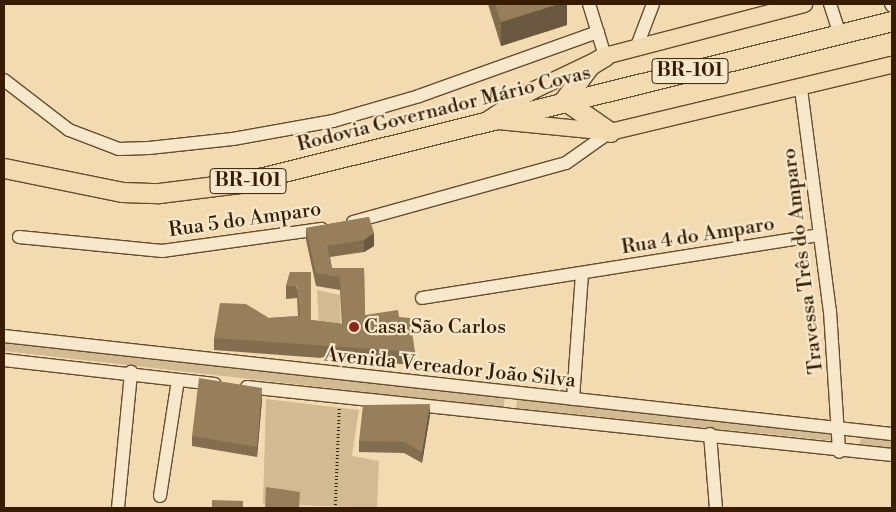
<!DOCTYPE html>
<html>
<head>
<meta charset="utf-8">
<style>
  body { margin:0 }
  #map { position:relative; width:896px; height:512px; overflow:hidden; background:#f2dbb0; font-family:"Libre Bodoni",serif }
  div>[style] { position:absolute }
  .green>* { inset:0; background:#d2bb92 }
  .path>* { height:2.5px; margin-top:-1.25px; transform-origin:0; background:repeating-linear-gradient(90deg,#371c00 0 1px,transparent 0 3.5px) }
  .roads { filter:drop-shadow(1px 0 #664c2c) drop-shadow(-1px 0 #664c2c) drop-shadow(0 1px #664c2c) drop-shadow(0 -1px #664c2c) }
  .minor>* { height:12px; margin:-6px; padding:0 6px; transform-origin:6px; border-radius:6px; background:#f7e8cc }
  .major>* { height:16px; margin:-8px; padding:0 8px; transform-origin:8px; border-radius:8px; background:#f2dbb0 }
  .highway>* { height:19px; margin:-9.5px; padding:0 9.5px; transform-origin:9.5px; border-radius:9.5px; background:#f2dbb0 }
  .wall>* { inset:0; background:#836d4f }
  .shaded-wall>* { inset:0; background:#6a5940 }
  .building>* { inset:0; background:#987f5c }
  .dots>* { width:14px; height:14px; translate:-50% -50%; box-sizing:border-box; border:2px solid #f7e8cc; border-radius:50% }
  span { translate:-50% -50%; white-space:nowrap; text-align:center; line-height:1.15; -webkit-text-stroke:4.5px #f7e8cc; paint-order:stroke }
  .shield-label span { padding:1px 4px; background:#f7e8cc; border:1px solid; border-radius:4px; -webkit-text-stroke-width:0 }
  .shield-label { font-size:19px; color:#371c00; font-weight:700 }
  .street-label { font-size:20px; color:#371c00 }
  .poi-label { font-size:20px; color:#371c00 }
  .left { translate:0 -50%; text-align:left }
  .frame { position:absolute; inset:0; border:5px solid #371c00; pointer-events:none }
</style>
</head>
<body>
<div id="map">
  <div class="green">
    <i style="clip-path:polygon(317px 290px,340px 295px,341px 331px,319px 327px)"></i>
    <i style="clip-path:polygon(4px 342px,505px 391px,504px 408px,4px 351px)"></i>
    <i style="clip-path:polygon(518px 393px,847px 430px,844px 442px,516px 408px)"></i>
    <i style="clip-path:polygon(266px 399px,359px 410px,352px 456px,379px 461px,377px 508px,263px 504px)"></i>
    <i style="clip-path:polygon(863px 432px,892px 436px,892px 449px,859px 445px)"></i>
  </div>
  <div class="path">
    <i style="left:335px;top:508px;width:100px;rotate:-87.7deg"></i>
  </div>
  <div class="roads">
    <div class="minor">
      <i style="left:589px;top:4px;width:54px;rotate:72.9deg"></i>
      <i style="left:830px;top:4px;width:33px;rotate:72deg"></i>
      <i style="left:891px;top:4px;width:2px;rotate:63deg"></i>
      <i style="left:637px;top:46px;width:45px;rotate:-69.1deg"></i>
      <i style="left:4px;top:80px;width:82px;rotate:37.6deg"></i>
      <i style="left:69px;top:130px;width:53px;rotate:20.8deg"></i>
      <i style="left:119px;top:149px;width:30px;rotate:-2deg"></i>
      <i style="left:149px;top:148px;width:84px;rotate:-6.1deg"></i>
      <i style="left:233px;top:139px;width:102px;rotate:-10.2deg"></i>
      <i style="left:333px;top:121px;width:90px;rotate:-16.2deg"></i>
      <i style="left:419px;top:96px;width:190px;rotate:-19.7deg"></i>
      <i style="left:801px;top:89px;width:224px;rotate:82.6deg"></i>
      <i style="left:830px;top:311px;width:141px;rotate:86.3deg"></i>
      <i style="left:353px;top:222px;width:221px;rotate:-15.5deg"></i>
      <i style="left:566px;top:163px;width:54px;rotate:-35.2deg"></i>
      <i style="left:19px;top:237px;width:144px;rotate:5.6deg"></i>
      <i style="left:162px;top:251px;width:161px;rotate:-7.9deg"></i>
      <i style="left:422px;top:298px;width:402px;rotate:-9deg"></i>
      <i style="left:4px;top:336px;width:893px;rotate:6.3deg"></i>
      <i style="left:4px;top:360px;width:212px;rotate:6.5deg"></i>
      <i style="left:247px;top:387px;width:649px;rotate:6.02deg"></i>
      <i style="left:573px;top:399px;width:126px;rotate:-85.9deg"></i>
      <i style="left:710px;top:434px;width:74px;rotate:85.4deg"></i>
      <i style="left:160px;top:496px;width:117px;rotate:-81.2deg"></i>
      <i style="left:118px;top:508px;width:137px;rotate:-84.5deg"></i>
    </div>
    <div class="major">
      <i style="left:489px;top:119px;width:49px;rotate:-33.4deg"></i>
      <i style="left:530px;top:92px;width:83px;rotate:-25.6deg"></i>
      <i style="left:605px;top:56px;width:206px;rotate:-14.6deg"></i>
      <i style="left:498px;top:121px;width:113px;rotate:5.6deg"></i>
      <i style="left:610px;top:132px;width:290px;rotate:-13.4deg"></i>
    </div>
    <div class="highway">
      <i style="left:605px;top:56px;width:17px;rotate:149deg"></i>
      <i style="left:590px;top:65px;width:44px;rotate:126.6deg"></i>
      <i style="left:564px;top:100px;width:56px;rotate:34.8deg"></i>
      <i style="left:4px;top:168px;width:120px;rotate:11.5deg"></i>
      <i style="left:122px;top:192px;width:37px;rotate:2deg"></i>
      <i style="left:159px;top:193px;width:81px;rotate:-7.1deg"></i>
      <i style="left:239px;top:183px;width:673px;rotate:-13.93deg"></i>
    </div>
  </div>
  <div class="wall">
    <i style="clip-path:polygon(488px 4px,567px 4px,567px 25px,501px 46px)"></i>
    <i style="clip-path:polygon(369px 217px,374px 246px,364px 252px,330px 257px,332px 268px,364px 268px,365px 315px,399px 317px,415px 352px,415px 365px,214px 350px,214px 338px,269px 318px,298px 316px,297px 298px,286px 299px,286px 286px,290px 272px,311px 320px,342px 324px,340px 290px,316px 286px,306px 240px,306px 228px)"></i>
    <i style="clip-path:polygon(262px 399px,257px 457px,192px 446px,192px 436px)"></i>
    <i style="clip-path:polygon(430px 415px,422px 463px,404px 453px,359px 452px,359px 441px)"></i>
  </div>
  <div class="shaded-wall">
    <i style="clip-path:polygon(559px 4px,567px 4px,567px 25px,501px 46px,501px 22px)"></i>
    <i style="clip-path:polygon(374px 233px,374px 246px,364px 252px,364px 240px)"></i>
    <i style="clip-path:polygon(262px 388px,262px 399px,257px 457px,257px 447px)"></i>
    <i style="clip-path:polygon(430px 404px,430px 415px,422px 463px,422px 452px)"></i>
  </div>
  <div class="building">
    <i style="clip-path:polygon(495px 4px,559px 4px,501px 22px)"></i>
    <i style="clip-path:polygon(369px 217px,374px 233px,364px 240px,327px 246px,332px 268px,364px 268px,365px 315px,398px 310px,399px 317px,410px 318px,415px 352px,214px 338px,220px 303px,246px 304px,269px 318px,300px 316px,297px 286px,286px 286px,290px 272px,311px 272px,311px 320px,343px 324px,340px 277px,316px 273px,306px 228px)"></i>
    <i style="clip-path:polygon(199px 378px,262px 388px,257px 447px,192px 436px)"></i>
    <i style="clip-path:polygon(430px 404px,422px 452px,404px 442px,359px 441px,363px 405px)"></i>
    <i style="clip-path:polygon(266px 487px,300px 492px,299px 508px,265px 508px)"></i>
    <i style="clip-path:polygon(212px 500px,243px 501px,243px 508px,212px 508px)"></i>
  </div>
  <div class="dots">
    <i style="left:354px;top:327px;background:#8f2418"></i>
  </div>
  <div class="shield-label">
    <span style="left:690px;top:71px">BR-101</span>
    <span style="left:248px;top:181px">BR-101</span>
  </div>
  <div class="street-label">
    <span style="left:444px;top:109px;rotate:-14deg">Rodovia Governador Mário Covas</span>
    <span style="left:245px;top:220px;rotate:-8deg">Rua 5 do Amparo</span>
    <span style="left:698px;top:236px;rotate:-9deg">Rua 4 do Amparo</span>
    <span style="left:803px;top:261px;rotate:-97deg">Travessa Três do Amparo</span>
    <span style="left:450px;top:368px;rotate:6deg">Avenida Vereador João Silva</span>
  </div>
  <div class="poi-label">
    <span class="left" style="left:364px;top:327px">Casa São Carlos</span>
  </div>
  <div class="frame"></div>
</div>
</body>
</html>
